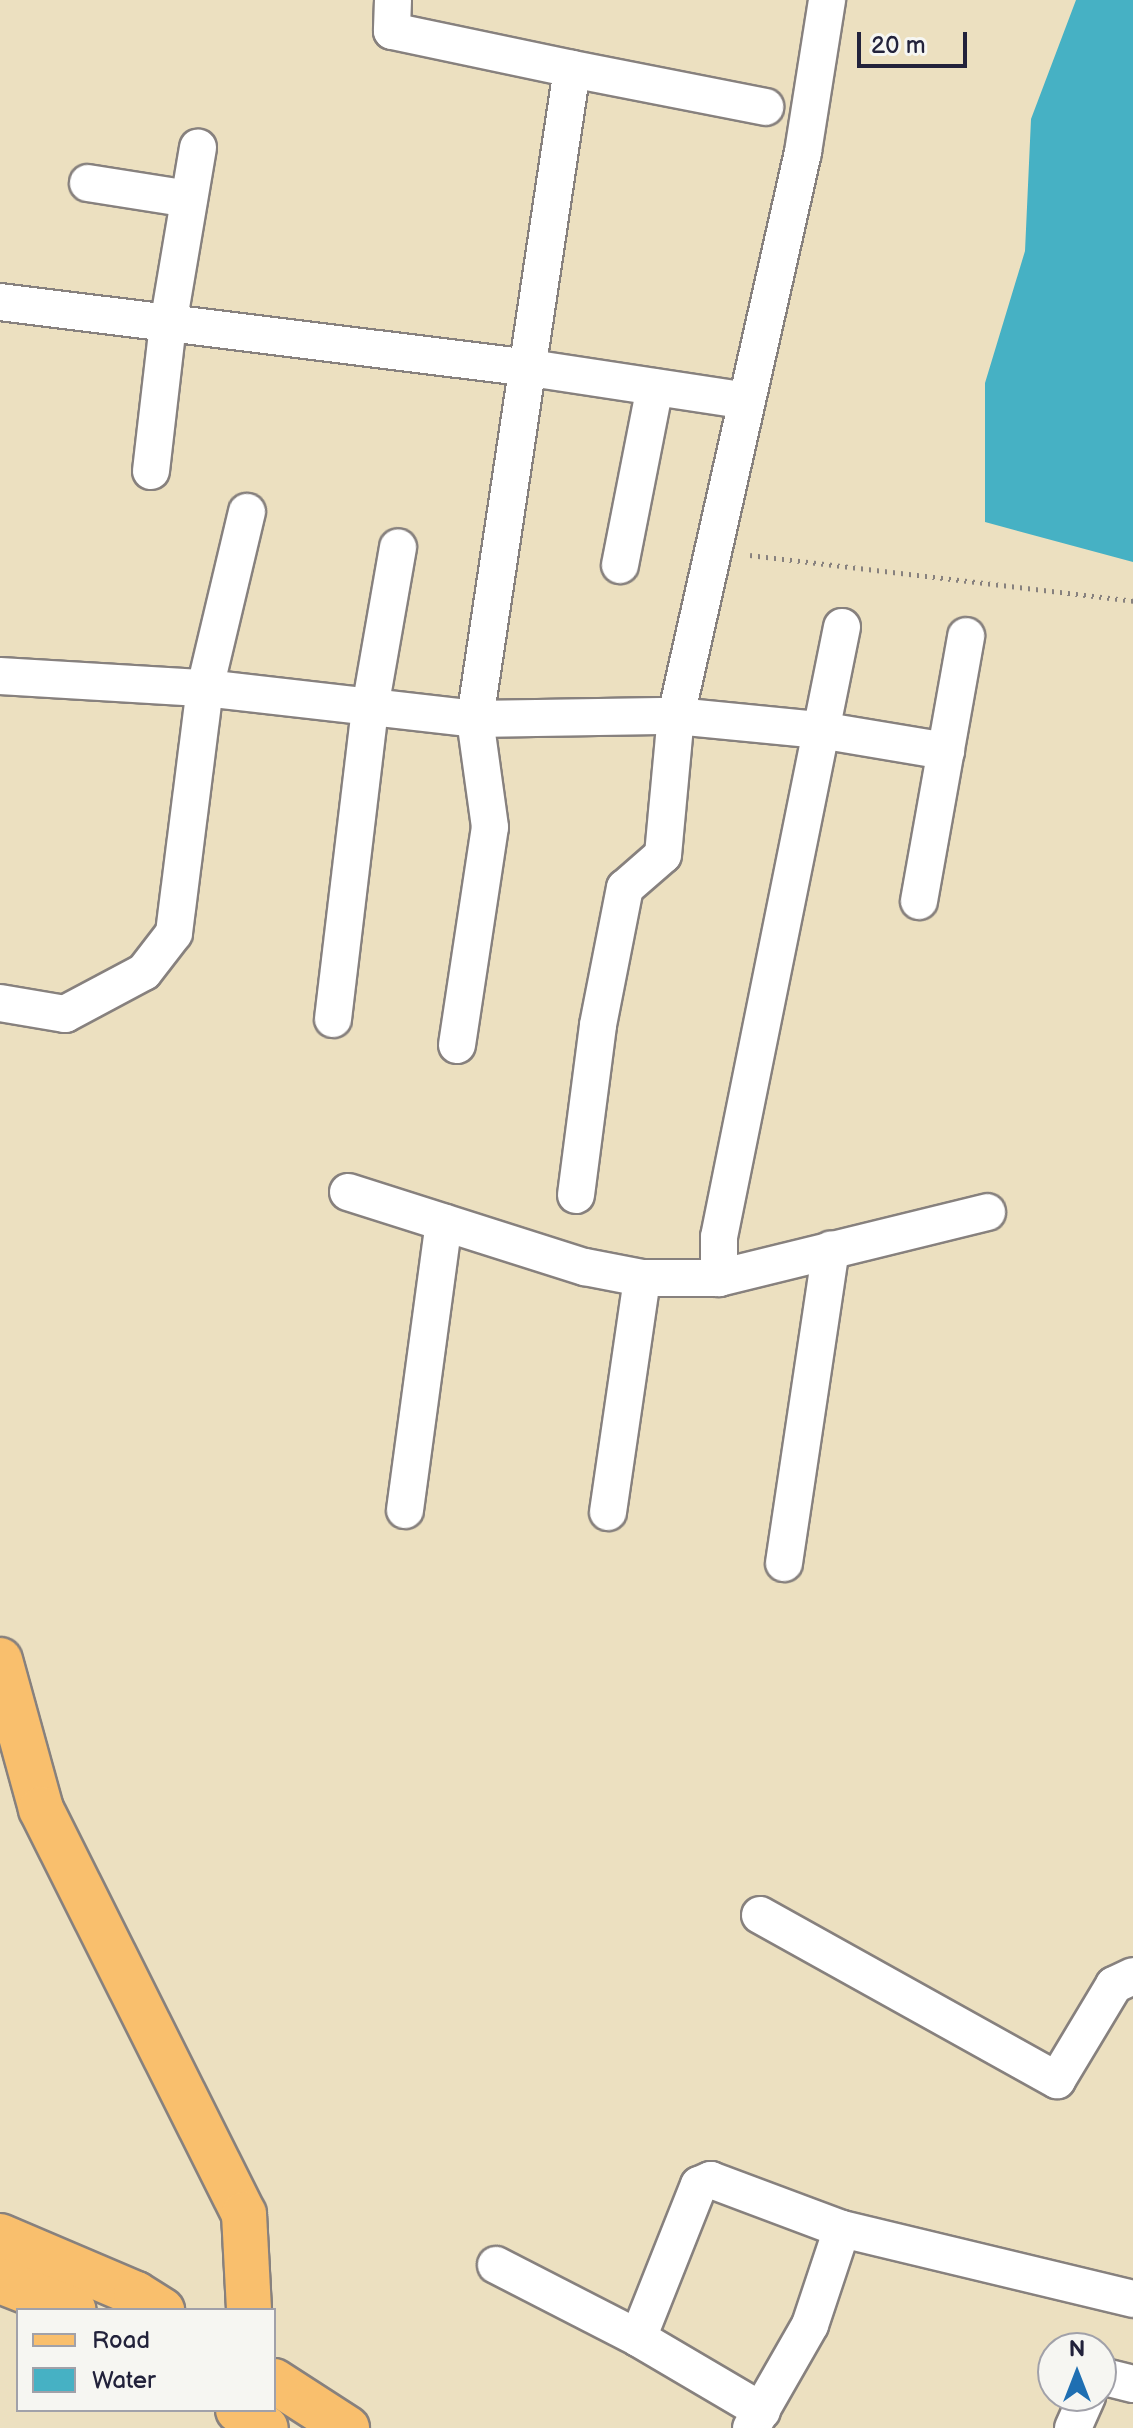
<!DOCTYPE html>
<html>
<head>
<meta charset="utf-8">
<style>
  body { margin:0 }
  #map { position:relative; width:1133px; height:2428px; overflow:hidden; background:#ece0c0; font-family:"Balsamiq Sans",sans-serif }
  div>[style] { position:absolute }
  .water>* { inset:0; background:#46b1c4 }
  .path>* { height:5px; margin-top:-2.5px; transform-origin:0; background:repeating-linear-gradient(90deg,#87817e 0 2px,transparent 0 8px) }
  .roads { filter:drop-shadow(2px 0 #87817e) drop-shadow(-2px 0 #87817e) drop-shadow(0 2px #87817e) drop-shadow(0 -2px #87817e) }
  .minor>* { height:36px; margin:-18px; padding:0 18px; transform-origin:18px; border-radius:18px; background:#fff }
  .major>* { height:44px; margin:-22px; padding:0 22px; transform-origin:22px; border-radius:22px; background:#f9bf6d }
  span { translate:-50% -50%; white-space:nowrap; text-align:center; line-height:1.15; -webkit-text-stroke:6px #f6f6f2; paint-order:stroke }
  .legend { position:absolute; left:16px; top:2308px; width:260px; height:104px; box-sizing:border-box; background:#f6f6f2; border:2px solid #a1a1a9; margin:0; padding:10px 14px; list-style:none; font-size:24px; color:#22223b }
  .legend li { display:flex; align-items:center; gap:16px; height:40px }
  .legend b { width:40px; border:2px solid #a1a1a9 }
  .north { position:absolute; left:1037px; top:2332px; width:80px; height:80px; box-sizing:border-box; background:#f6f6f2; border:2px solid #a1a1a9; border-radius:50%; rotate:0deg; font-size:22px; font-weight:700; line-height:32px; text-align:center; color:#22223b }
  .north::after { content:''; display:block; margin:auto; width:28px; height:36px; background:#1f6fb2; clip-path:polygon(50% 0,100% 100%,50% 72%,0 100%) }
  .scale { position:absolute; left:857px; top:32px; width:110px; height:36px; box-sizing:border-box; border:4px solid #22223b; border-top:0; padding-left:10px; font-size:24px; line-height:28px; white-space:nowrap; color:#22223b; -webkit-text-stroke:6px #f6f6f2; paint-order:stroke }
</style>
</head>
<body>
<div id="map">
  <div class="water">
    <i style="clip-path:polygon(1076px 0,1133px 0,1133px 562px,985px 522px,985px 383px,1025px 251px,1031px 119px)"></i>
  </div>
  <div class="path">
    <i style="left:750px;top:555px;width:386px;rotate:6.8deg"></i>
  </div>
  <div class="roads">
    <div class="minor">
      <i style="left:393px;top:0;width:31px;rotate:92deg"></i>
      <i style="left:392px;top:31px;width:184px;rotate:11.9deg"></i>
      <i style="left:88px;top:183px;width:102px;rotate:9deg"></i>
      <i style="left:0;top:302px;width:534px;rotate:7.1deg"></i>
      <i style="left:530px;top:368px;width:219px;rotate:8.6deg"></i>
      <i style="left:151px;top:471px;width:147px;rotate:-83.4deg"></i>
      <i style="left:168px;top:325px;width:180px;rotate:-80.4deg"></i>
      <i style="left:620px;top:565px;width:181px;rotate:-78.9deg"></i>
      <i style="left:842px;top:627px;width:622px;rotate:101.4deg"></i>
      <i style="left:719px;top:1237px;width:41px;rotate:90deg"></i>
      <i style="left:719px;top:1278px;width:276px;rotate:-13.8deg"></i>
      <i style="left:0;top:676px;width:205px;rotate:3.4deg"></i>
      <i style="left:205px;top:688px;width:272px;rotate:6.5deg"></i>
      <i style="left:475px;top:719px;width:201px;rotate:-0.9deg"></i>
      <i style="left:676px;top:716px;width:145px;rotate:5.6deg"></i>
      <i style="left:820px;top:730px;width:128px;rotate:9.5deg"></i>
      <i style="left:919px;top:901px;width:269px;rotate:-79.9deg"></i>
      <i style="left:0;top:1003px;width:66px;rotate:9.6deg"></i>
      <i style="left:65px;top:1014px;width:89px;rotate:-28deg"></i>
      <i style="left:144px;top:972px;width:49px;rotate:-52.4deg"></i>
      <i style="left:174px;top:933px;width:247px;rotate:-82.8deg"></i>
      <i style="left:205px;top:688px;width:181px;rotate:-76.6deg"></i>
      <i style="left:333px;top:1019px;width:313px;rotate:-83.2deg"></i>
      <i style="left:370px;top:708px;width:163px;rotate:-80.1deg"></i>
      <i style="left:457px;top:1045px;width:220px;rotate:-81.4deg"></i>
      <i style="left:490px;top:827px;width:109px;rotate:-97.9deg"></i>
      <i style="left:475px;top:719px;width:657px;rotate:-81.51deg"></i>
      <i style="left:572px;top:69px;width:197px;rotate:11.1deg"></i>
      <i style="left:348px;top:1192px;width:249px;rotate:17.6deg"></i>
      <i style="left:585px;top:1267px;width:58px;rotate:10.9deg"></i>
      <i style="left:642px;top:1278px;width:77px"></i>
      <i style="left:576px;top:1195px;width:171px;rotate:-82.6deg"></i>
      <i style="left:598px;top:1025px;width:140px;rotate:-78.9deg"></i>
      <i style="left:625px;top:888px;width:50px;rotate:-41deg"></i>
      <i style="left:663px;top:855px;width:140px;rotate:-84.7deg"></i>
      <i style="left:676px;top:716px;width:578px;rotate:-77.31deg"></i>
      <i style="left:803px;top:152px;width:154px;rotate:-81deg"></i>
      <i style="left:405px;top:1510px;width:290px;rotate:-82.3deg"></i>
      <i style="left:608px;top:1512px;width:236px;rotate:-81.7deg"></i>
      <i style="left:784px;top:1563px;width:317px;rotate:-81.5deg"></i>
      <i style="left:760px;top:1915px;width:340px;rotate:29.1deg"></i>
      <i style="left:1057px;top:2080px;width:111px;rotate:-59deg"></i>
      <i style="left:1114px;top:1985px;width:21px;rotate:-25deg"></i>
      <i style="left:496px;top:2265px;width:160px;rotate:27.2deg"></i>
      <i style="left:1101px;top:2376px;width:33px;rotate:14deg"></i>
      <i style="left:762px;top:2411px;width:144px;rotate:-149.5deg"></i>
      <i style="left:638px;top:2338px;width:165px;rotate:-68.3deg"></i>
      <i style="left:699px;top:2185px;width:13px;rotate:-23deg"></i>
      <i style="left:711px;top:2180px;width:140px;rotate:20.5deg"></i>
      <i style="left:842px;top:2229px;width:299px;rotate:13.5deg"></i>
      <i style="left:751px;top:2428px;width:119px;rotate:-60.2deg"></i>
      <i style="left:810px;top:2325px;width:101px;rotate:-71.6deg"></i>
      <i style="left:1073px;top:2428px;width:35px;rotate:-66deg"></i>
    </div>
    <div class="major">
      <i style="left:0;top:1660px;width:155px;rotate:74.6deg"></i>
      <i style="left:41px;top:1809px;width:453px;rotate:63.4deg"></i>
      <i style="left:244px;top:2214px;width:96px;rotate:87deg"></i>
      <i style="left:0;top:2236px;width:148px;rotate:23.1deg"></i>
      <i style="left:136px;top:2294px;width:31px;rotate:32deg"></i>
      <i style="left:0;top:2281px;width:79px;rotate:21.4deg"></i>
      <i style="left:274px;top:2381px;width:87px;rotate:32.8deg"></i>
      <i style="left:238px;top:2410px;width:33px;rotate:33deg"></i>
    </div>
  </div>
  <ul class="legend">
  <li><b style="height:10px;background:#f9bf6d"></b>Road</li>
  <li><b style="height:22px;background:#46b1c4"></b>Water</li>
  </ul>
  <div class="north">N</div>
  <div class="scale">20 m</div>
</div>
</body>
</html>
